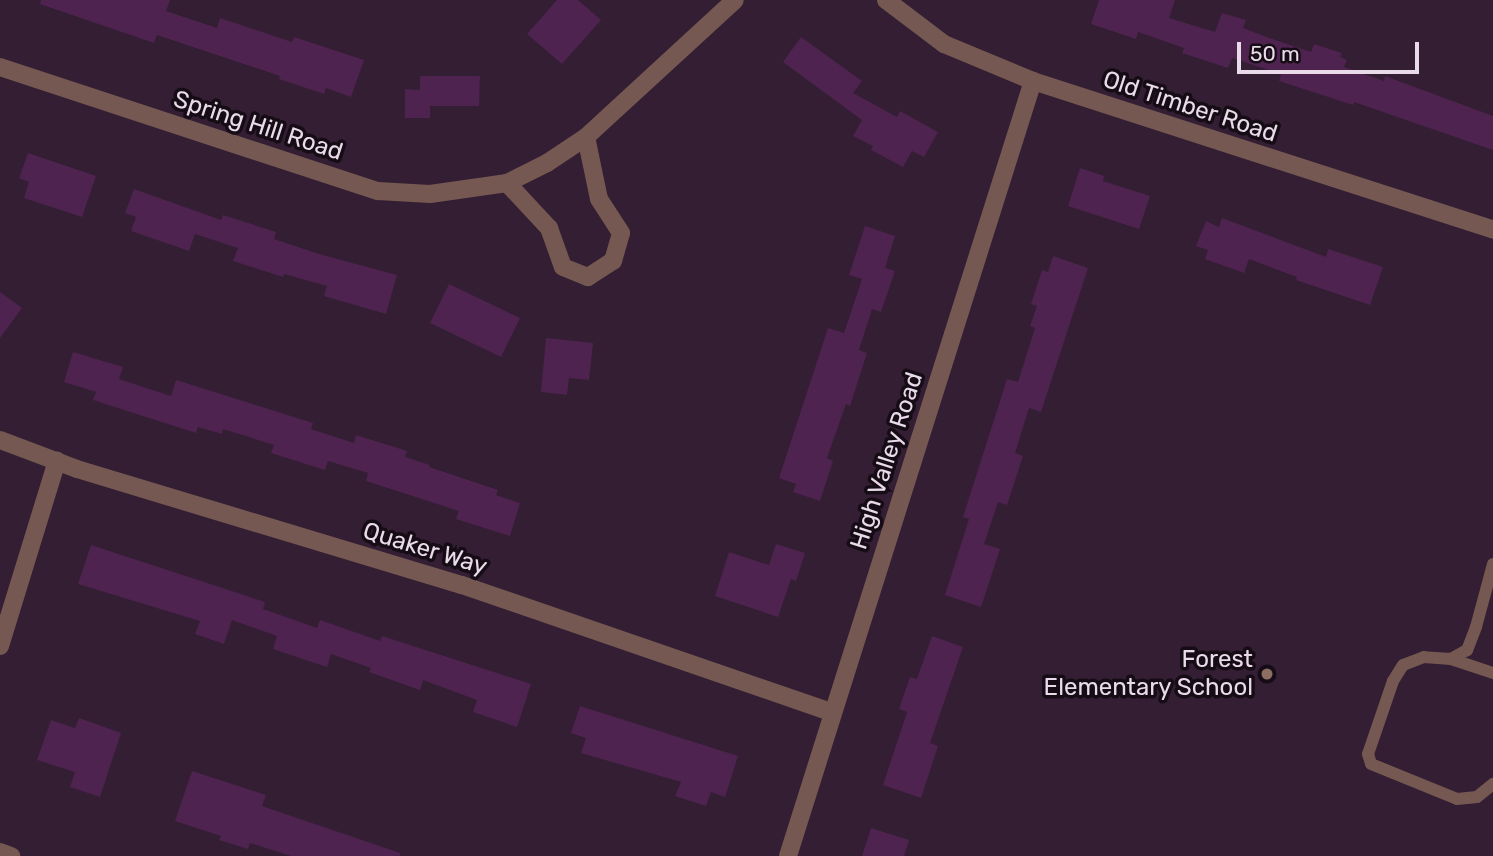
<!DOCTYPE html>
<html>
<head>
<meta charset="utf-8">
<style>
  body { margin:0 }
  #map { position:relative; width:1493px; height:856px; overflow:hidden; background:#331e33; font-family:Rubik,sans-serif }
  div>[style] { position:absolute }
  .building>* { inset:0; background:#4e234f }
  .lane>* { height:12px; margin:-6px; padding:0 6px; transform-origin:6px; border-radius:6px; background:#755851 }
  .street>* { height:18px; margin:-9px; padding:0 9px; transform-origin:9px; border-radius:9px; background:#755851 }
  .dots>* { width:19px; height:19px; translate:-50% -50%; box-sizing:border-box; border:4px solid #160c15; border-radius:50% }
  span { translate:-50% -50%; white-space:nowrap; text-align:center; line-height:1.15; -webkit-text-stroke:7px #160c15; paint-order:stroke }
  .street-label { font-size:24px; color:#e9dbe9 }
  .poi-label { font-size:24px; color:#e9dbe9 }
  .right { translate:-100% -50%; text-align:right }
  .scale { position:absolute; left:1237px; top:42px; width:182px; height:32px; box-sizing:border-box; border:4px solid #e9dbe9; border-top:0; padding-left:9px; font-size:21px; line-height:24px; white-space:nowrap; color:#e9dbe9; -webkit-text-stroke:5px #160c15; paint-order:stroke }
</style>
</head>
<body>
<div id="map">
  <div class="building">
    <i style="clip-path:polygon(41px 0,170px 0,166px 11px,217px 28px,220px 18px,292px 42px,294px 37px,364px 60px,351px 97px,326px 88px,324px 94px,279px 79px,280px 76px,157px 35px,154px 43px,40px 4px)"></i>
    <i style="clip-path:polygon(557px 0,578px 0,601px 20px,562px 64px,527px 34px)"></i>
    <i style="clip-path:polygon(1099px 0,1175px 0,1169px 18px,1215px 32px,1222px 13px,1246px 20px,1243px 28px,1269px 38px,1311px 52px,1314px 44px,1342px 53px,1340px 57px,1347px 60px,1344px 67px,1384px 81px,1385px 76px,1493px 116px,1493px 150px,1354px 102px,1353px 105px,1279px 81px,1281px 74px,1232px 58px,1228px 68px,1182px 53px,1184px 48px,1138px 32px,1136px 39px,1091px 24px)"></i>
    <i style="clip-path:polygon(801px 37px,862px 81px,853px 93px,897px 117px,900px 111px,938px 132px,924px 157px,912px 151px,903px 167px,871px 150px,873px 146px,853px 136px,862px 120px,783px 62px)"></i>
    <i style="clip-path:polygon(420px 76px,480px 76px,479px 106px,430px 106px,430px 118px,405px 118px,405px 89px,420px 90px)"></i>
    <i style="clip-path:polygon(28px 153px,96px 176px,82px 217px,24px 198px,29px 182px,19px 178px)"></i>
    <i style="clip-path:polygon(1080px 168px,1104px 176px,1103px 181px,1150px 196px,1139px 229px,1068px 206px)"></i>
    <i style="clip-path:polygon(134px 189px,221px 220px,223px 215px,276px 232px,274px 239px,319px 254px,397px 275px,386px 314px,324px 296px,327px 286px,284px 274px,283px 277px,233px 261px,238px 248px,195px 234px,189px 251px,131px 231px,136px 217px,125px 213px)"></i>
    <i style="clip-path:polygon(1222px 218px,1326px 257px,1328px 249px,1383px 267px,1370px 305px,1296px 280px,1297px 277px,1249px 259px,1244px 273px,1205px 259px,1208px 250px,1196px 246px,1206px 221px,1219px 227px)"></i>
    <i style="clip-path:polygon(865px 226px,895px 236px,885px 268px,895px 271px,881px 312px,872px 309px,859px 350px,867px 353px,850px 406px,846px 404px,827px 458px,833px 461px,820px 501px,793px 492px,796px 484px,779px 478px,828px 328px,844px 333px,862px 279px,849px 275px)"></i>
    <i style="clip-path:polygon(1053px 256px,1088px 268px,1041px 412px,1029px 408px,1015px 453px,1023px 456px,1007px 505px,998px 502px,984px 544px,1000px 549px,981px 607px,945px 595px,969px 519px,963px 517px,1007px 379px,1018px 382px,1035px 328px,1030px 326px,1037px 306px,1031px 304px,1042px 270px,1048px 272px)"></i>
    <i style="clip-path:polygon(449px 284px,520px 318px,501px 357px,430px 323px)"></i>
    <i style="clip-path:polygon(0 292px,22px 308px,0 338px)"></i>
    <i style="clip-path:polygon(546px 338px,593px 343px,589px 380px,569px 378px,567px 395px,541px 392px)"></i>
    <i style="clip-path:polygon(73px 352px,123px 367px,119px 379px,171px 396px,176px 380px,313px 423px,311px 429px,354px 443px,356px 435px,407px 451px,405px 457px,430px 465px,429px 467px,498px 490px,496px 495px,520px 503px,510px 536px,456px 519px,459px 511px,366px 481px,368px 473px,328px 461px,325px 470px,271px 453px,274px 445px,223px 429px,222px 434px,198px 427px,196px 433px,93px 400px,96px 392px,64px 382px)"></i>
    <i style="clip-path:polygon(776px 544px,805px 553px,796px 581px,791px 579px,778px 617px,715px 596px,729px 552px,769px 565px)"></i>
    <i style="clip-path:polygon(91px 545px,265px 602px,263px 609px,317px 628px,320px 620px,380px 641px,382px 636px,531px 684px,517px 727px,473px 712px,477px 700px,423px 680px,420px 690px,369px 672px,371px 668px,331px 654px,327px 667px,273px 649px,277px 636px,232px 620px,224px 644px,195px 634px,200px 621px,78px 584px)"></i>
    <i style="clip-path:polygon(932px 636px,963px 647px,930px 743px,938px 746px,921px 798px,883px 785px,907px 712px,899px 709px,910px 677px,917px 679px)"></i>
    <i style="clip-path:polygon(580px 706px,738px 756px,725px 797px,711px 792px,706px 806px,675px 796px,681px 782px,581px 753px,586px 738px,571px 733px)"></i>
    <i style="clip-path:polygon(79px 718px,121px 733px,100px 797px,70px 787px,75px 772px,37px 760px,51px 720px,75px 728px)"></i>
    <i style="clip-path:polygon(192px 771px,266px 795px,262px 806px,400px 853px,400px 856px,291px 856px,250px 843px,248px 849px,219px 840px,221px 836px,175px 821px)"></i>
    <i style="clip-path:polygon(871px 828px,909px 840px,904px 856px,862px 856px)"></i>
  </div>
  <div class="lane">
    <i style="left:1493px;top:564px;width:65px;rotate:105.1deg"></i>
    <i style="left:1476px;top:627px;width:25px;rotate:111deg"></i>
    <i style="left:1467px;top:650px;width:18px;rotate:151deg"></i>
    <i style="left:1451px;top:659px;width:27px;rotate:-176deg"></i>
    <i style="left:1424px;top:657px;width:22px;rotate:159deg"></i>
    <i style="left:1403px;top:665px;width:19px;rotate:122deg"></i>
    <i style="left:1393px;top:681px;width:77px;rotate:108.9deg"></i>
    <i style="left:1368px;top:754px;width:10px;rotate:73deg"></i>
    <i style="left:1371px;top:764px;width:93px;rotate:22.1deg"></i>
    <i style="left:1457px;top:799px;width:20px;rotate:-6deg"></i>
    <i style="left:1477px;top:797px;width:21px;rotate:-39deg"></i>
    <i style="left:1451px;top:659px;width:44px;rotate:18.4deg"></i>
  </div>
  <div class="street">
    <i style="left:886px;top:0;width:73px;rotate:37.2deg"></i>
    <i style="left:944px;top:44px;width:96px;rotate:22.6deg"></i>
    <i style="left:1033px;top:81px;width:484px;rotate:17.9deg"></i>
    <i style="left:0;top:67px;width:398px;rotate:18.2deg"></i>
    <i style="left:378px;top:191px;width:52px;rotate:3.3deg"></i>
    <i style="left:430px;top:194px;width:78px;rotate:-8.1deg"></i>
    <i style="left:507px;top:183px;width:45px;rotate:-26.6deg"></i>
    <i style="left:547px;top:163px;width:47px;rotate:-33.7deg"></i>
    <i style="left:586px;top:137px;width:202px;rotate:-42.6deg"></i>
    <i style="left:507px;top:183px;width:62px;rotate:47deg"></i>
    <i style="left:549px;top:228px;width:41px;rotate:70.3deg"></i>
    <i style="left:563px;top:267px;width:27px;rotate:22deg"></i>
    <i style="left:588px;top:277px;width:30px;rotate:-33deg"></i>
    <i style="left:613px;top:261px;width:29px;rotate:-74deg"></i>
    <i style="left:621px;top:233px;width:40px;rotate:-122.9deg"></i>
    <i style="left:599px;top:199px;width:63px;rotate:-101.8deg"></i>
    <i style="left:0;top:440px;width:82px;rotate:20.6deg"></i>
    <i style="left:77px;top:469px;width:402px;rotate:16.8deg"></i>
    <i style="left:462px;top:585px;width:392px;rotate:19deg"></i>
    <i style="left:0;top:646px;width:194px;rotate:-72.9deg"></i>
    <i style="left:0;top:852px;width:12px;rotate:20deg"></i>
    <i style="left:788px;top:856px;width:813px;rotate:-72.46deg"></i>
  </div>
  <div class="dots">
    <i style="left:1267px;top:674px;background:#8d6e63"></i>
  </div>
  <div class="street-label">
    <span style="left:1190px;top:107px;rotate:18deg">Old Timber Road</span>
    <span style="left:258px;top:126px;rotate:18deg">Spring Hill Road</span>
    <span style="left:887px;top:461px;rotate:-72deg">High Valley Road</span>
    <span style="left:425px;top:549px;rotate:17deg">Quaker Way</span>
  </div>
  <div class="poi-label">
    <span class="right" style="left:1253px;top:674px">Forest<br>Elementary School</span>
  </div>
  <div class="scale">50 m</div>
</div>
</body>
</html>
